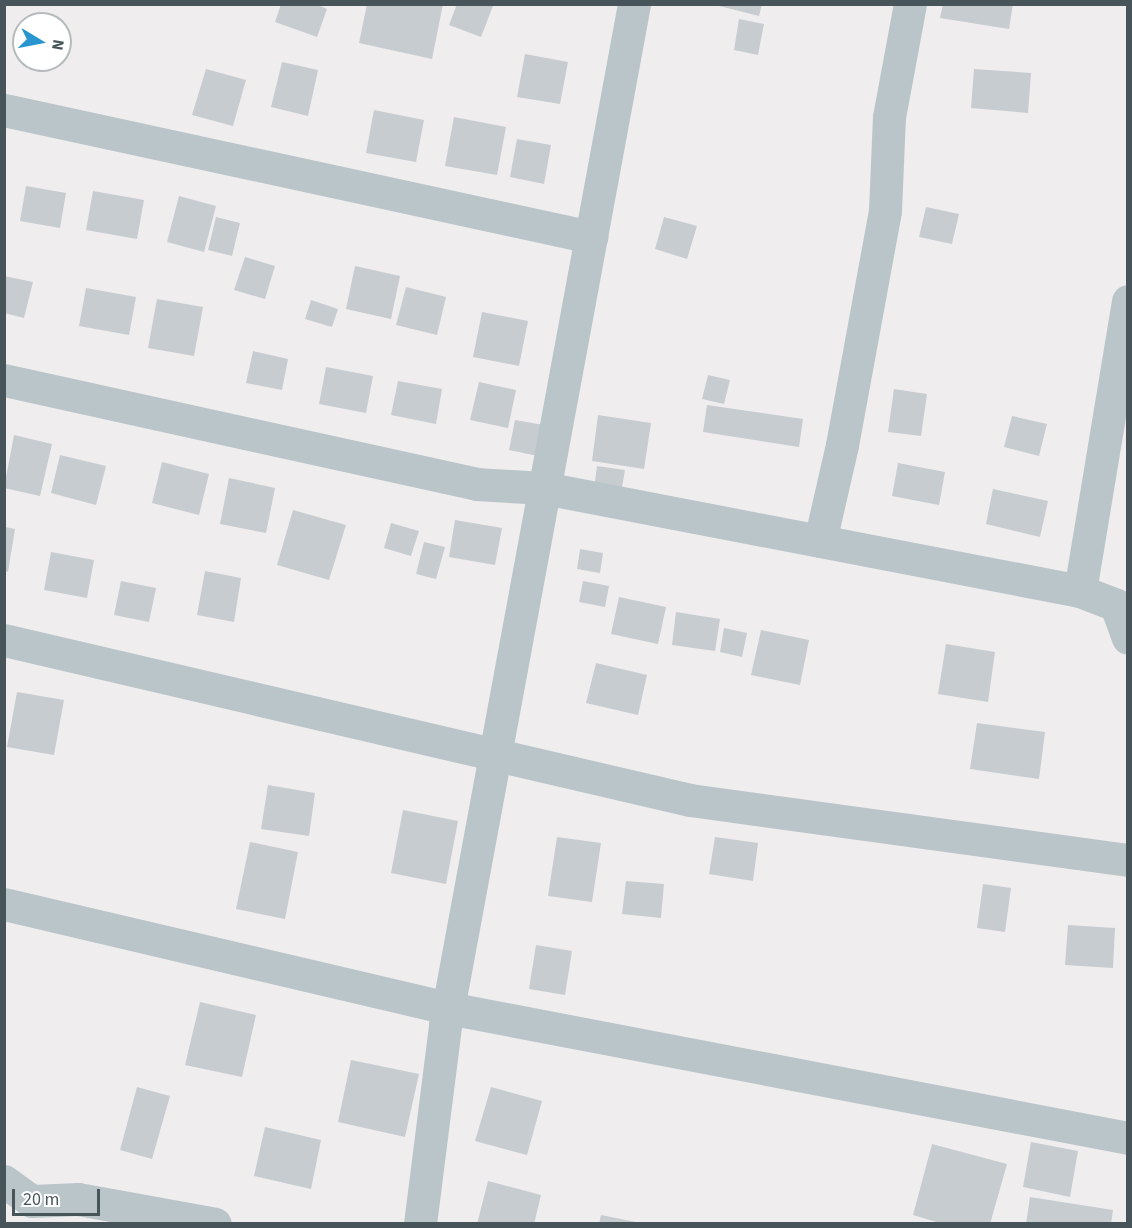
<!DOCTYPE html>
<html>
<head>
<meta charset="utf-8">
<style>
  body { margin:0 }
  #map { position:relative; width:1132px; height:1228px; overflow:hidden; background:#f0edee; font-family:"Source Sans 3",sans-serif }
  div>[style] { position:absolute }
  .building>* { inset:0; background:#c7ccd0 }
  .street>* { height:33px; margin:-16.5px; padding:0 16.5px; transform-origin:16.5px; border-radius:16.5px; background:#bac5c9 }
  span { translate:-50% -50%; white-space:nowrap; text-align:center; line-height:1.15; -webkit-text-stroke:4.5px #fff; paint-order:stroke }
  .frame { position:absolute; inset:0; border:6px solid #475459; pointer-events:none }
  .north { position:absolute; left:12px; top:12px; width:60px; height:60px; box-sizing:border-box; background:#fff; border:2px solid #b5bbbd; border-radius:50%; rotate:100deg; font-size:16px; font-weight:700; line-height:24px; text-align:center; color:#475459 }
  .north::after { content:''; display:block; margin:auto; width:21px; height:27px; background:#2995ce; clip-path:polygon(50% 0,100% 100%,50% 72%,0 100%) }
  .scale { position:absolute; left:12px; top:1189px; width:88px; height:27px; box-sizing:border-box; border:3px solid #475459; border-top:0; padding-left:8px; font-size:18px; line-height:21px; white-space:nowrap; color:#475459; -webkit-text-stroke:4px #fff; paint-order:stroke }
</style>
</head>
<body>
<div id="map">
  <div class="building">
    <i style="clip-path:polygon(281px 4px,316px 4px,327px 9px,317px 37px,275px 22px)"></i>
    <i style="clip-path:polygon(367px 4px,443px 4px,432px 59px,359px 43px)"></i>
    <i style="clip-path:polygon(457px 4px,493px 6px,481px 37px,449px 25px)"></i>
    <i style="clip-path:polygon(711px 4px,762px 4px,759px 16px)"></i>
    <i style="clip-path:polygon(943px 4px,1013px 4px,1009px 29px,940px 18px)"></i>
    <i style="clip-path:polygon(739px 19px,764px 24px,758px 55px,734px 50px)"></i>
    <i style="clip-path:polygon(525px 54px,568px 62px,560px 104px,517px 97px)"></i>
    <i style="clip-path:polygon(282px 62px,318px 70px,308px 116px,271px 107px)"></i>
    <i style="clip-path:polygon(206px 69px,246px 80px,233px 126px,192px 115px)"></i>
    <i style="clip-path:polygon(974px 69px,1031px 73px,1028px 113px,971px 108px)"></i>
    <i style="clip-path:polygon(374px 110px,424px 120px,416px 162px,366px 153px)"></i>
    <i style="clip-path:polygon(454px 117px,506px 127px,497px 175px,445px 166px)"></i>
    <i style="clip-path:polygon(517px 139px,551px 145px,544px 184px,510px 177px)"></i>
    <i style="clip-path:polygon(26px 186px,66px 193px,60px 228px,20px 221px)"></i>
    <i style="clip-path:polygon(93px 191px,144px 200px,137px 239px,86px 230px)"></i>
    <i style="clip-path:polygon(179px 196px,216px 206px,204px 252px,167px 242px)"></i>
    <i style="clip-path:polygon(926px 207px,959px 214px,952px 244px,919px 237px)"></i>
    <i style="clip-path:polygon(216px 217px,240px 223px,232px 256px,208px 250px)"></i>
    <i style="clip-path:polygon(664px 217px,697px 226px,687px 259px,655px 249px)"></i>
    <i style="clip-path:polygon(245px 257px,275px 266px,265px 299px,234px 290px)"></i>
    <i style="clip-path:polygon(355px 266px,400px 276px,391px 319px,346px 309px)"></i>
    <i style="clip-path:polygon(4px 276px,33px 282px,24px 318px,4px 313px)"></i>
    <i style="clip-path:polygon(406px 287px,446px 297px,437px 335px,396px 325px)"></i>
    <i style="clip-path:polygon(86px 288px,136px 297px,129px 335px,79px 326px)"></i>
    <i style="clip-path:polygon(157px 299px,203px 307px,194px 356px,148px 348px)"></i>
    <i style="clip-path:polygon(311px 300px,338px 309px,332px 327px,305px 319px)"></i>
    <i style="clip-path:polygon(482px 312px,528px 321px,519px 366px,473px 357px)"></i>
    <i style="clip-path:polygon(253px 351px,288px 359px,282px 390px,246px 383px)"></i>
    <i style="clip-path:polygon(326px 367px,373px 376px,366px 413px,319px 404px)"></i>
    <i style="clip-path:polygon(708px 375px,730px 380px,724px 404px,702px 399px)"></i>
    <i style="clip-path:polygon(398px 381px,442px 389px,436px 424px,391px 415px)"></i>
    <i style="clip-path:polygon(479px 382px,516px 390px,508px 428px,470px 420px)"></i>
    <i style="clip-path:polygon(894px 389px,927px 394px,921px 436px,888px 432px)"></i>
    <i style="clip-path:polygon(707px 405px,803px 419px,799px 447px,703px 432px)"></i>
    <i style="clip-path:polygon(598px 415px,651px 423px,644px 469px,592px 461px)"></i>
    <i style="clip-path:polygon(1012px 416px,1047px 424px,1039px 456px,1004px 447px)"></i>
    <i style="clip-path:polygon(515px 420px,544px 425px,538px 456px,509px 450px)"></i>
    <i style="clip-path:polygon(14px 435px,52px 444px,40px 496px,4px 488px)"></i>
    <i style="clip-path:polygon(60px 455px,106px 466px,96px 505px,51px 493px)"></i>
    <i style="clip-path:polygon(162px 462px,209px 474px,199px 515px,152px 503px)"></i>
    <i style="clip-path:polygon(898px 463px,945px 472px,939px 505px,892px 496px)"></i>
    <i style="clip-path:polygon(597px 466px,625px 470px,621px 493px,594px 489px)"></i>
    <i style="clip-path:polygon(229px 478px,275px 488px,266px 533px,220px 524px)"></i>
    <i style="clip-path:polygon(993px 489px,1048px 501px,1040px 537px,986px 524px)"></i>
    <i style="clip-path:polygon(293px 510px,346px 525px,329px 580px,277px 565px)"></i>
    <i style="clip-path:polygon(455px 520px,502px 528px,495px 565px,449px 557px)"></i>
    <i style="clip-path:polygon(391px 523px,419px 531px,411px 556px,384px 548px)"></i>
    <i style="clip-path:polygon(5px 527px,15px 529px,8px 572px,5px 571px)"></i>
    <i style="clip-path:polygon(424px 542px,445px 547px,436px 579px,416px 574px)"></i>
    <i style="clip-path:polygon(580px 549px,603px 553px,600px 573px,577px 569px)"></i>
    <i style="clip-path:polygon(51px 552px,94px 560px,87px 598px,44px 590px)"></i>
    <i style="clip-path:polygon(205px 571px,241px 578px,234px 622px,197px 615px)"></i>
    <i style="clip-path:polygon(121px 581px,156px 588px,149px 622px,114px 615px)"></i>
    <i style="clip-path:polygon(583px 581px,609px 586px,605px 607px,579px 602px)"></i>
    <i style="clip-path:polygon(619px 597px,666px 607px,658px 644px,611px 634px)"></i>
    <i style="clip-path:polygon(676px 612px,720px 619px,715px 651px,672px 645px)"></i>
    <i style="clip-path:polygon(724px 628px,747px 633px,742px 657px,720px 652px)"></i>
    <i style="clip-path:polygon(761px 630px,809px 640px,800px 685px,751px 675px)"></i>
    <i style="clip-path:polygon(946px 644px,995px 652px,988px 702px,938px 694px)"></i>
    <i style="clip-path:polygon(596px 663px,647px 675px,638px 715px,586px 703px)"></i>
    <i style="clip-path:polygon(17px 692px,64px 700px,54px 755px,7px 747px)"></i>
    <i style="clip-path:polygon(977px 723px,1045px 732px,1039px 779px,970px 769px)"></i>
    <i style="clip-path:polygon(268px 785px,315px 793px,309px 836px,261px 829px)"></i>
    <i style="clip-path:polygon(403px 810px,458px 821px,446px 884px,391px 873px)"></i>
    <i style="clip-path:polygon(557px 837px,601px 843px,592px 902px,548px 896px)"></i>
    <i style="clip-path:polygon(715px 837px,758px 843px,753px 881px,709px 874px)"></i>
    <i style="clip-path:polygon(250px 842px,298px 852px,285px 919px,236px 909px)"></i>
    <i style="clip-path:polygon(626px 881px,664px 884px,661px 918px,622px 914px)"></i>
    <i style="clip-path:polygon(983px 884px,1011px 888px,1005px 932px,977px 928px)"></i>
    <i style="clip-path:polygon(1068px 925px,1115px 928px,1113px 968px,1065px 965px)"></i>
    <i style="clip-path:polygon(536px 945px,572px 951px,565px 995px,529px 989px)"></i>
    <i style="clip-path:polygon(200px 1002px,256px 1015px,242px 1077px,185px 1065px)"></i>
    <i style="clip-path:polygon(351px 1060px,419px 1074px,405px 1137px,338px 1122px)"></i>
    <i style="clip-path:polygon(137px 1087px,170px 1096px,152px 1159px,120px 1150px)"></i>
    <i style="clip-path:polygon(491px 1087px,542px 1101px,527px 1155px,475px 1141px)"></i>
    <i style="clip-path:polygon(265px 1127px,321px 1140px,311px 1189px,254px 1176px)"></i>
    <i style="clip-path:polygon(1031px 1142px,1078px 1151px,1070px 1197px,1023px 1187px)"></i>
    <i style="clip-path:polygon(932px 1144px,1007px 1164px,990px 1224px,943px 1224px,913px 1215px)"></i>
    <i style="clip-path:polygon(488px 1181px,541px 1195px,534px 1224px,477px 1224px)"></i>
    <i style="clip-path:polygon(1030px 1197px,1113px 1210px,1111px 1224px,1026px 1224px)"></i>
    <i style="clip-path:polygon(601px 1215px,636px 1222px,636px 1224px,599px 1224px)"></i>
  </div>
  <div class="street">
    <i style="left:4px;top:110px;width:601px;rotate:12.21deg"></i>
    <i style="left:4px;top:380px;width:483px;rotate:12.4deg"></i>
    <i style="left:476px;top:484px;width:68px;rotate:3.4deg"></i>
    <i style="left:544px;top:488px;width:546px;rotate:10.88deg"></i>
    <i style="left:1080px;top:591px;width:39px;rotate:21deg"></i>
    <i style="left:1116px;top:605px;width:35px;rotate:70deg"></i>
    <i style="left:820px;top:541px;width:98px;rotate:-77.1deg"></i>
    <i style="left:842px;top:445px;width:238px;rotate:-79.6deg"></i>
    <i style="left:885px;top:211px;width:94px;rotate:-87.6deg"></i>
    <i style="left:889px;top:117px;width:115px;rotate:-79.5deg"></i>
    <i style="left:1080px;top:591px;width:294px;rotate:-80.6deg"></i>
    <i style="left:4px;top:640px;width:704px;rotate:13.13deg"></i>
    <i style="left:690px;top:800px;width:442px;rotate:7.8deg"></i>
    <i style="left:4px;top:904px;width:456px;rotate:13.2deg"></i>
    <i style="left:448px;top:1008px;width:692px;rotate:10.82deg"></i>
    <i style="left:4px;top:1181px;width:34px;rotate:36deg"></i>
    <i style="left:32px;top:1201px;width:46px;rotate:-2.5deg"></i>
    <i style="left:78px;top:1199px;width:139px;rotate:10.3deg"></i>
    <i style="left:420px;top:1224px;width:201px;rotate:-82.8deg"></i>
    <i style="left:445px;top:1025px;width:1038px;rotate:-79.51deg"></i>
  </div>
  <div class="frame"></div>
  <div class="north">N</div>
  <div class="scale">20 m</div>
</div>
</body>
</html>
